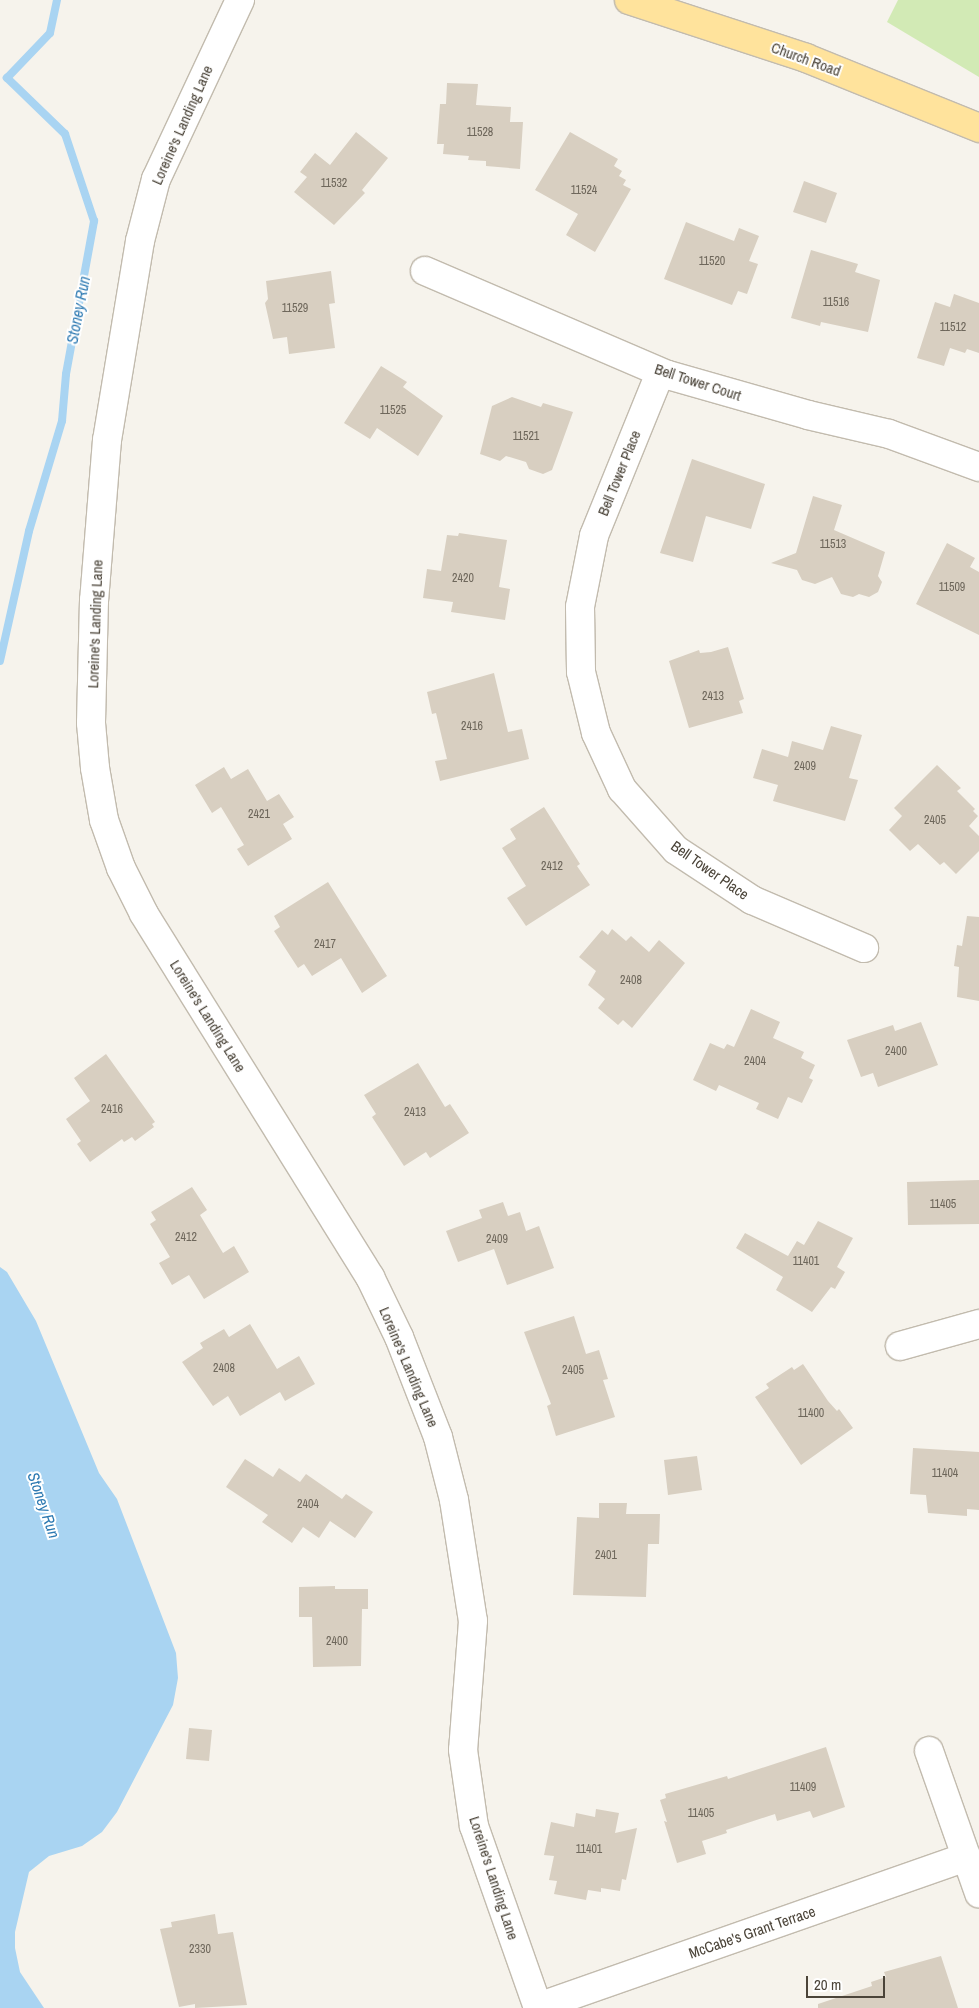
<!DOCTYPE html>
<html>
<head>
<meta charset="utf-8">
<style>
  body { margin:0 }
  #map { position:relative; width:979px; height:2008px; overflow:hidden; background:#f6f3ec; font-family:"Archivo Narrow",sans-serif }
  div>[style] { position:absolute }
  .green>* { inset:0; background:#d2eab5 }
  .water>* { inset:0; background:#a9d4f2 }
  .stream>* { height:8px; margin:-4px; padding:0 4px; transform-origin:4px; border-radius:4px; background:#a9d4f2 }
  .building>* { inset:0; background:#d8cfc1 }
  .roads { filter:drop-shadow(1px 0 #c2bbae) drop-shadow(-1px 0 #c2bbae) drop-shadow(0 1px #c2bbae) drop-shadow(0 -1px #c2bbae) }
  .minor>* { height:28px; margin:-14px; padding:0 14px; transform-origin:14px; border-radius:14px; background:#fff }
  .major>* { height:28px; margin:-14px; padding:0 14px; transform-origin:14px; border-radius:14px; background:#ffe39c }
  span { translate:-50% -50%; white-space:nowrap; text-align:center; line-height:1.15; -webkit-text-stroke:4px #fff; paint-order:stroke }
  .number-label { font-size:12px; color:#6e675b }
  .number-label span { -webkit-text-stroke-width:0 }
  .street-label { font-size:15px; color:#4b4439 }
  .water-label { font-size:16px; color:#2e7ab2; font-style:italic }
  .scale { position:absolute; left:806px; top:1976px; width:79px; height:22px; box-sizing:border-box; border:2px solid #4b4439; border-top:0; padding-left:6px; font-size:15px; line-height:18px; white-space:nowrap; color:#4b4439; -webkit-text-stroke:4px #fff; paint-order:stroke }
</style>
</head>
<body>
<div id="map">
  <div class="green">
    <i style="clip-path:polygon(898px 0,979px 0,979px 77px,887px 22px)"></i>
  </div>
  <div class="water">
    <i style="clip-path:polygon(0 1267px,7px 1272px,36px 1321px,99px 1473px,117px 1499px,176px 1653px,178px 1678px,173px 1705px,117px 1812px,102px 1832px,82px 1846px,49px 1856px,29px 1872px,15px 1932px,15px 1948px,20px 1972px,44px 2008px,0 2008px)"></i>
  </div>
  <div class="stream">
    <i style="left:0;top:661px;width:133px;rotate:-77.4deg"></i>
    <i style="left:29px;top:531px;width:115px;rotate:-73.3deg"></i>
    <i style="left:62px;top:421px;width:47px;rotate:-85.1deg"></i>
    <i style="left:66px;top:374px;width:156px;rotate:-79.6deg"></i>
    <i style="left:94px;top:221px;width:92px;rotate:-108.4deg"></i>
    <i style="left:65px;top:134px;width:81px;rotate:-136deg"></i>
    <i style="left:7px;top:78px;width:62px;rotate:-46.3deg"></i>
    <i style="left:50px;top:33px;width:34px;rotate:-78deg"></i>
  </div>
  <div class="building">
    <i style="clip-path:polygon(447px 83px,478px 84px,476px 105px,511px 107px,510px 122px,523px 122px,520px 169px,486px 166px,486px 161px,468px 160px,469px 156px,443px 154px,444px 144px,437px 144px,440px 104px,446px 104px)"></i>
    <i style="clip-path:polygon(356px 132px,388px 158px,362px 190px,365px 193px,334px 225px,294px 192px,307px 177px,300px 172px,315px 153px,330px 165px)"></i>
    <i style="clip-path:polygon(570px 132px,618px 159px,614px 166px,622px 171px,619px 176px,626px 180px,623px 185px,631px 189px,595px 252px,566px 235px,578px 214px,535px 190px)"></i>
    <i style="clip-path:polygon(804px 181px,837px 193px,826px 223px,793px 212px)"></i>
    <i style="clip-path:polygon(686px 222px,734px 241px,739px 228px,759px 236px,749px 261px,758px 264px,747px 294px,738px 291px,732px 305px,664px 279px)"></i>
    <i style="clip-path:polygon(811px 250px,858px 264px,855px 272px,880px 280px,868px 332px,821px 322px,820px 326px,791px 318px)"></i>
    <i style="clip-path:polygon(331px 271px,335px 303px,329px 304px,335px 348px,289px 354px,287px 337px,273px 339px,265px 303px,268px 299px,266px 281px)"></i>
    <i style="clip-path:polygon(954px 294px,979px 303px,979px 353px,967px 349px,965px 353px,950px 348px,944px 366px,917px 358px,935px 302px,950px 307px)"></i>
    <i style="clip-path:polygon(381px 366px,407px 382px,403px 387px,443px 416px,418px 456px,377px 428px,370px 439px,344px 423px)"></i>
    <i style="clip-path:polygon(512px 397px,541px 407px,543px 403px,573px 412px,552px 470px,543px 474px,529px 469px,526px 462px,506px 456px,500px 461px,480px 454px,492px 406px)"></i>
    <i style="clip-path:polygon(692px 459px,765px 484px,751px 529px,706px 516px,693px 562px,660px 553px)"></i>
    <i style="clip-path:polygon(813px 496px,842px 505px,834px 530px,885px 552px,878px 576px,882px 582px,878px 592px,869px 597px,859px 594px,853px 597px,841px 594px,832px 577px,815px 584px,802px 580px,797px 570px,771px 563px,796px 553px)"></i>
    <i style="clip-path:polygon(459px 533px,507px 540px,499px 587px,510px 589px,505px 620px,451px 612px,453px 602px,423px 598px,427px 569px,441px 571px,447px 535px,458px 536px)"></i>
    <i style="clip-path:polygon(947px 543px,975px 558px,970px 567px,979px 572px,979px 635px,916px 604px)"></i>
    <i style="clip-path:polygon(728px 647px,744px 699px,739px 701px,743px 713px,689px 728px,669px 661px,699px 650px,700px 653px,711px 652px)"></i>
    <i style="clip-path:polygon(494px 673px,508px 732px,522px 729px,529px 759px,440px 781px,435px 761px,447px 759px,436px 713px,432px 714px,427px 692px)"></i>
    <i style="clip-path:polygon(831px 726px,862px 735px,849px 778px,858px 780px,845px 821px,773px 801px,778px 785px,753px 778px,762px 749px,788px 757px,792px 741px,823px 750px)"></i>
    <i style="clip-path:polygon(937px 765px,961px 788px,957px 791px,975px 809px,973px 811px,978px 816px,969px 826px,979px 836px,979px 851px,956px 874px,944px 862px,940px 865px,918px 844px,910px 851px,889px 830px,902px 816px,894px 808px)"></i>
    <i style="clip-path:polygon(224px 767px,231px 779px,248px 769px,267px 801px,279px 794px,294px 817px,283px 824px,292px 839px,248px 866px,237px 849px,244px 845px,221px 807px,212px 813px,195px 785px)"></i>
    <i style="clip-path:polygon(544px 807px,580px 864px,577px 866px,590px 885px,526px 926px,507px 898px,526px 886px,502px 848px,516px 839px,510px 829px)"></i>
    <i style="clip-path:polygon(328px 882px,387px 976px,362px 993px,341px 958px,312px 976px,304px 964px,298px 968px,274px 931px,280px 927px,274px 916px)"></i>
    <i style="clip-path:polygon(967px 916px,979px 917px,979px 1001px,957px 997px,959px 967px,954px 966px,957px 945px,962px 946px)"></i>
    <i style="clip-path:polygon(612px 929px,626px 941px,631px 936px,649px 952px,659px 940px,685px 963px,632px 1028px,623px 1020px,618px 1025px,598px 1008px,605px 999px,588px 985px,596px 971px,579px 957px,602px 930px,608px 935px)"></i>
    <i style="clip-path:polygon(751px 1009px,780px 1022px,773px 1038px,804px 1052px,801px 1058px,815px 1065px,809px 1078px,813px 1080px,802px 1103px,788px 1097px,778px 1119px,756px 1109px,759px 1103px,719px 1085px,716px 1091px,693px 1080px,710px 1043px,724px 1049px,727px 1044px,734px 1047px)"></i>
    <i style="clip-path:polygon(921px 1022px,938px 1065px,878px 1087px,873px 1073px,861px 1077px,847px 1040px,893px 1025px,895px 1031px)"></i>
    <i style="clip-path:polygon(106px 1054px,155px 1122px,152px 1124px,154px 1127px,135px 1141px,132px 1137px,124px 1142px,122px 1139px,90px 1162px,77px 1144px,81px 1141px,66px 1119px,90px 1101px,74px 1078px)"></i>
    <i style="clip-path:polygon(418px 1063px,445px 1107px,450px 1104px,469px 1133px,430px 1158px,426px 1152px,404px 1166px,372px 1117px,376px 1114px,364px 1095px)"></i>
    <i style="clip-path:polygon(979px 1180px,979px 1224px,908px 1225px,907px 1182px)"></i>
    <i style="clip-path:polygon(192px 1187px,207px 1210px,200px 1215px,223px 1253px,234px 1246px,249px 1272px,204px 1299px,189px 1275px,172px 1285px,159px 1263px,170px 1257px,150px 1224px,156px 1220px,151px 1212px)"></i>
    <i style="clip-path:polygon(503px 1202px,508px 1216px,520px 1212px,526px 1231px,539px 1226px,554px 1268px,507px 1285px,494px 1249px,458px 1262px,446px 1231px,482px 1218px,479px 1210px)"></i>
    <i style="clip-path:polygon(818px 1221px,853px 1238px,837px 1267px,845px 1272px,835px 1289px,831px 1287px,812px 1312px,776px 1290px,783px 1277px,736px 1248px,745px 1233px,788px 1256px,797px 1241px,804px 1245px)"></i>
    <i style="clip-path:polygon(574px 1316px,586px 1354px,599px 1350px,608px 1379px,603px 1380px,615px 1417px,556px 1436px,547px 1406px,551px 1404px,524px 1332px)"></i>
    <i style="clip-path:polygon(250px 1324px,277px 1369px,299px 1356px,315px 1384px,285px 1401px,280px 1392px,240px 1416px,228px 1396px,213px 1406px,182px 1362px,203px 1348px,200px 1343px,224px 1329px,229px 1337px)"></i>
    <i style="clip-path:polygon(803px 1364px,828px 1401px,837px 1411px,839px 1409px,853px 1428px,801px 1465px,755px 1397px,769px 1388px,766px 1384px,792px 1367px,794px 1370px)"></i>
    <i style="clip-path:polygon(913px 1448px,979px 1452px,979px 1510px,967px 1509px,967px 1516px,928px 1513px,926px 1495px,910px 1494px)"></i>
    <i style="clip-path:polygon(697px 1456px,702px 1490px,668px 1495px,664px 1460px)"></i>
    <i style="clip-path:polygon(245px 1459px,273px 1477px,279px 1468px,300px 1482px,306px 1474px,342px 1499px,346px 1494px,373px 1512px,355px 1538px,330px 1521px,319px 1538px,303px 1527px,292px 1543px,262px 1522px,268px 1515px,226px 1487px)"></i>
    <i style="clip-path:polygon(599px 1503px,627px 1503px,626px 1514px,660px 1514px,659px 1544px,648px 1544px,646px 1597px,573px 1595px,577px 1517px,599px 1518px)"></i>
    <i style="clip-path:polygon(335px 1586px,335px 1589px,368px 1589px,368px 1609px,362px 1609px,361px 1666px,313px 1667px,312px 1617px,299px 1617px,299px 1587px)"></i>
    <i style="clip-path:polygon(189px 1728px,212px 1730px,209px 1761px,186px 1759px)"></i>
    <i style="clip-path:polygon(826px 1747px,845px 1807px,813px 1818px,810px 1811px,777px 1821px,775px 1814px,726px 1830px,727px 1833px,702px 1841px,706px 1854px,677px 1863px,664px 1821px,667px 1822px,660px 1800px,666px 1798px,665px 1794px,727px 1776px,728px 1779px)"></i>
    <i style="clip-path:polygon(596px 1809px,619px 1813px,615px 1833px,637px 1828px,626px 1880px,622px 1879px,620px 1891px,601px 1888px,601px 1892px,588px 1890px,586px 1900px,554px 1894px,557px 1881px,549px 1880px,554px 1856px,544px 1855px,551px 1822px,574px 1827px,576px 1813px,595px 1817px)"></i>
    <i style="clip-path:polygon(215px 1914px,218px 1934px,233px 1932px,247px 2005px,195px 2008px,195px 2004px,179px 2007px,160px 1929px,172px 1927px,171px 1922px)"></i>
    <i style="clip-path:polygon(941px 1956px,958px 2008px,818px 2008px,818px 2004px,872px 1986px,871px 1982px,886px 1977px,884px 1972px)"></i>
  </div>
  <div class="roads">
    <div class="minor">
      <i style="left:240px;top:0;width:198px;rotate:115.1deg"></i>
      <i style="left:156px;top:179px;width:64px;rotate:104.5deg"></i>
      <i style="left:140px;top:241px;width:202px;rotate:99.4deg"></i>
      <i style="left:107px;top:440px;width:161px;rotate:94.6deg"></i>
      <i style="left:94px;top:600px;width:123px;rotate:91.4deg"></i>
      <i style="left:91px;top:723px;width:45px;rotate:84.9deg"></i>
      <i style="left:95px;top:768px;width:53px;rotate:80.2deg"></i>
      <i style="left:104px;top:820px;width:51px;rotate:70.5deg"></i>
      <i style="left:121px;top:868px;width:51px;rotate:63.4deg"></i>
      <i style="left:144px;top:914px;width:428px;rotate:58.1deg"></i>
      <i style="left:370px;top:1277px;width:67px;rotate:64.2deg"></i>
      <i style="left:399px;top:1337px;width:107px;rotate:68.7deg"></i>
      <i style="left:438px;top:1437px;width:65px;rotate:75.7deg"></i>
      <i style="left:454px;top:1500px;width:122px;rotate:81.1deg"></i>
      <i style="left:473px;top:1621px;width:129px;rotate:94.4deg"></i>
      <i style="left:463px;top:1750px;width:77px;rotate:81.8deg"></i>
      <i style="left:474px;top:1826px;width:193px;rotate:70.6deg"></i>
      <i style="left:425px;top:271px;width:264px;rotate:23.2deg"></i>
      <i style="left:668px;top:375px;width:146px;rotate:15.9deg"></i>
      <i style="left:808px;top:415px;width:83px;rotate:13.2deg"></i>
      <i style="left:889px;top:434px;width:96px;rotate:20.1deg"></i>
      <i style="left:668px;top:375px;width:10px;rotate:163deg"></i>
      <i style="left:658px;top:378px;width:170px;rotate:112.1deg"></i>
      <i style="left:594px;top:536px;width:72px;rotate:101.2deg"></i>
      <i style="left:580px;top:607px;width:65px;rotate:89.1deg"></i>
      <i style="left:581px;top:672px;width:63px;rotate:76.2deg"></i>
      <i style="left:596px;top:733px;width:62px;rotate:65.1deg"></i>
      <i style="left:622px;top:789px;width:81px;rotate:48.5deg"></i>
      <i style="left:676px;top:850px;width:91px;rotate:33.3deg"></i>
      <i style="left:752px;top:900px;width:122px;rotate:23.2deg"></i>
      <i style="left:900px;top:1346px;width:82px;rotate:-15.6deg"></i>
      <i style="left:929px;top:1751px;width:151px;rotate:70.6deg"></i>
      <i style="left:538px;top:2007px;width:454px;rotate:-19.3deg"></i>
    </div>
    <div class="major">
      <i style="left:629px;top:0;width:186px;rotate:18.1deg"></i>
      <i style="left:806px;top:58px;width:187px;rotate:22deg"></i>
    </div>
  </div>
  <div class="number-label">
    <span style="left:480px;top:133px">11528</span>
    <span style="left:334px;top:184px">11532</span>
    <span style="left:584px;top:191px">11524</span>
    <span style="left:712px;top:262px">11520</span>
    <span style="left:836px;top:303px">11516</span>
    <span style="left:295px;top:309px">11529</span>
    <span style="left:953px;top:328px">11512</span>
    <span style="left:393px;top:411px">11525</span>
    <span style="left:526px;top:437px">11521</span>
    <span style="left:833px;top:545px">11513</span>
    <span style="left:463px;top:579px">2420</span>
    <span style="left:952px;top:588px">11509</span>
    <span style="left:713px;top:697px">2413</span>
    <span style="left:472px;top:727px">2416</span>
    <span style="left:805px;top:767px">2409</span>
    <span style="left:259px;top:815px">2421</span>
    <span style="left:935px;top:821px">2405</span>
    <span style="left:552px;top:867px">2412</span>
    <span style="left:325px;top:945px">2417</span>
    <span style="left:631px;top:981px">2408</span>
    <span style="left:896px;top:1052px">2400</span>
    <span style="left:755px;top:1062px">2404</span>
    <span style="left:112px;top:1110px">2416</span>
    <span style="left:415px;top:1113px">2413</span>
    <span style="left:943px;top:1205px">11405</span>
    <span style="left:186px;top:1238px">2412</span>
    <span style="left:497px;top:1240px">2409</span>
    <span style="left:806px;top:1262px">11401</span>
    <span style="left:224px;top:1369px">2408</span>
    <span style="left:573px;top:1371px">2405</span>
    <span style="left:811px;top:1414px">11400</span>
    <span style="left:945px;top:1474px">11404</span>
    <span style="left:308px;top:1505px">2404</span>
    <span style="left:606px;top:1556px">2401</span>
    <span style="left:337px;top:1642px">2400</span>
    <span style="left:803px;top:1788px">11409</span>
    <span style="left:701px;top:1814px">11405</span>
    <span style="left:589px;top:1850px">11401</span>
    <span style="left:200px;top:1950px">2330</span>
  </div>
  <div class="street-label">
    <span style="left:806px;top:59px;rotate:20deg">Church Road</span>
    <span style="left:182px;top:125px;rotate:-66deg">Loreine's Landing Lane</span>
    <span style="left:698px;top:382px;rotate:18deg">Bell Tower Court</span>
    <span style="left:619px;top:473px;rotate:-68deg">Bell Tower Place</span>
    <span style="left:95px;top:624px;rotate:-88deg">Loreine's Landing Lane</span>
    <span style="left:710px;top:870px;rotate:35deg">Bell Tower Place</span>
    <span style="left:208px;top:1016px;rotate:58deg">Loreine's Landing Lane</span>
    <span style="left:409px;top:1367px;rotate:67deg">Loreine's Landing Lane</span>
    <span style="left:494px;top:1878px;rotate:72deg">Loreine's Landing Lane</span>
    <span style="left:752px;top:1932px;rotate:-19deg">McCabe's Grant Terrace</span>
  </div>
  <div class="water-label">
    <span style="left:78px;top:310px;rotate:-79deg">Stoney Run</span>
    <span style="left:44px;top:1505px;rotate:71deg">Stoney Run</span>
  </div>
  <div class="scale">20 m</div>
</div>
</body>
</html>
